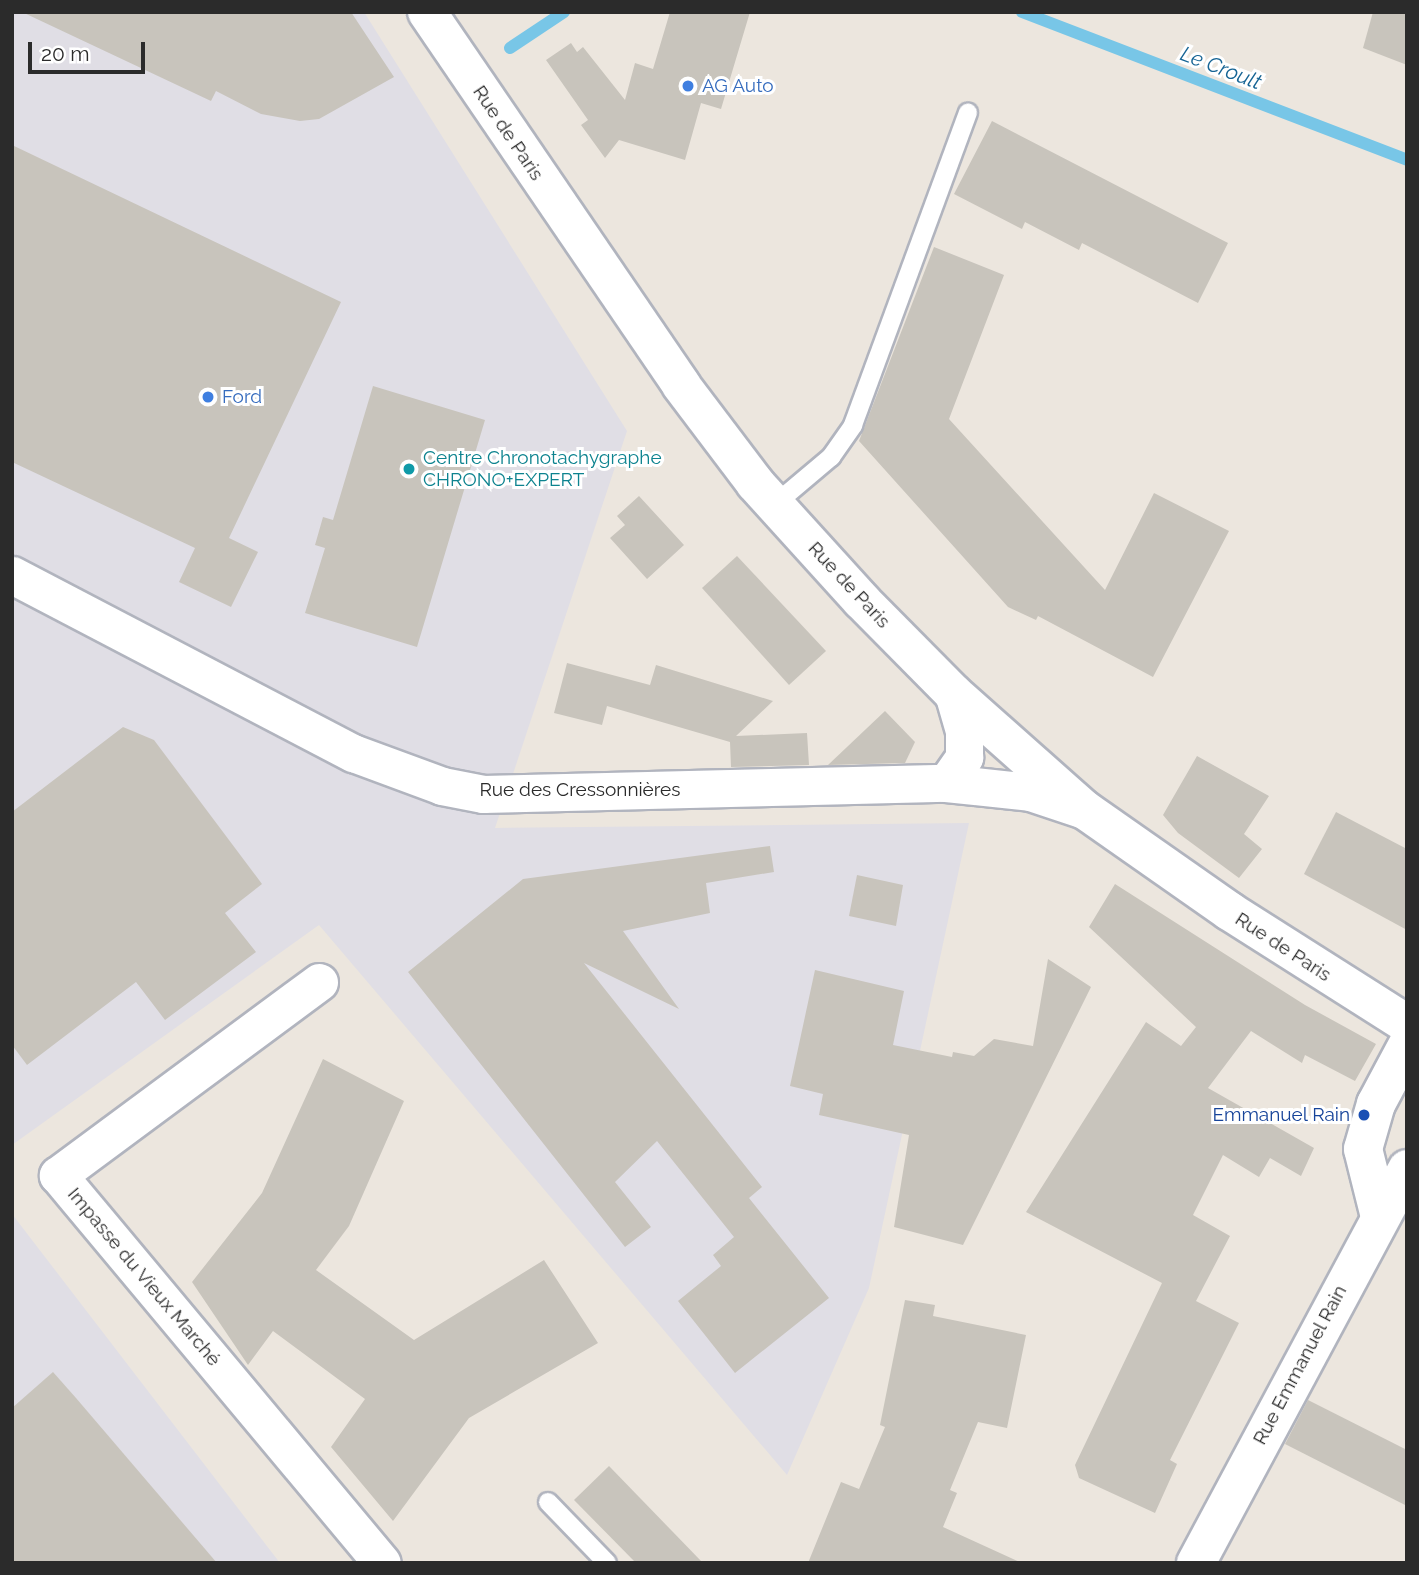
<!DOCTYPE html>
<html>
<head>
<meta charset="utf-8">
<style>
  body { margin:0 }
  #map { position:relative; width:1419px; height:1575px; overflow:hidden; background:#ece6de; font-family:Raleway,sans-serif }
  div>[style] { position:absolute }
  .industrial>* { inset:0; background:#e0dee5 }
  .stream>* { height:12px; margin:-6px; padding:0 6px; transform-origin:6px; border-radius:6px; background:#78c6e7 }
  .building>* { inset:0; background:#c8c4bc }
  .roads { filter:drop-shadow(2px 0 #b1b4be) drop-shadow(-2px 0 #b1b4be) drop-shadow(0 2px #b1b4be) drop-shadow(0 -2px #b1b4be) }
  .lane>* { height:18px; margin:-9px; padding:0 9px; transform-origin:9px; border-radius:9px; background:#fff }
  .street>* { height:37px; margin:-18.5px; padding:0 18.5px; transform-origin:18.5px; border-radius:18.5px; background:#fff }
  .secondary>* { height:38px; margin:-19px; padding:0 19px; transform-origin:19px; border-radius:19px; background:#fff }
  .dots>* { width:19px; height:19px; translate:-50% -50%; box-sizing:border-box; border:4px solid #fff; border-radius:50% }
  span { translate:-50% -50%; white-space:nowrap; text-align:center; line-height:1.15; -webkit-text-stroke:6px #fff; paint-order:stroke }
  .shop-label { font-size:19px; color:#366cbe }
  .left { translate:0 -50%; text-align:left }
  .street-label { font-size:19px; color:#2b2b2b }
  .culture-label { font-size:19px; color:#0d838f }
  .transit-label { font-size:19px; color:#164399 }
  .right { translate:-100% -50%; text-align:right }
  .water-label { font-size:21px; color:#166494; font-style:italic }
  .frame { position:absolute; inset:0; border:14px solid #2b2b2b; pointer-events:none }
  .scale { position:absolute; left:28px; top:42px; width:117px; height:32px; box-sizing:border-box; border:4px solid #2b2b2b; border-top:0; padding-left:9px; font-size:21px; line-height:24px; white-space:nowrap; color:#2b2b2b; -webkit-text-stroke:5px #fff; paint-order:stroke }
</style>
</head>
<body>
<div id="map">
  <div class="industrial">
    <i style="clip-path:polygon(12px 12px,364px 12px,627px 431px,495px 828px,969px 823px,869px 1288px,787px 1475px,319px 925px,12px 1145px)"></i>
    <i style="clip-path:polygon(12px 1214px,280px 1563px,12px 1563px)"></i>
  </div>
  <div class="stream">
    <i style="left:1022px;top:12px;width:412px;rotate:21deg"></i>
    <i style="left:510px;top:48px;width:65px;rotate:-33.7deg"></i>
  </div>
  <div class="building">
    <i style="clip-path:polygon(22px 12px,351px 12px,394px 77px,319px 119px,300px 121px,261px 114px,216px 91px,211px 101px)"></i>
    <i style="clip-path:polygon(670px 12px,750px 12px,721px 109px,701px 103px,685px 160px,619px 140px,605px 158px,581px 125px,588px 120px,546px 60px,571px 43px,577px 52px,583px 47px,625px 100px,635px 63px,653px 69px)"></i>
    <i style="clip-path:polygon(1373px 12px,1407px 12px,1407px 65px,1363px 48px)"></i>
    <i style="clip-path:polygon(992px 121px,1228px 243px,1198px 303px,1082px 243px,1079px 250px,1025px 222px,1022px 229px,954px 194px)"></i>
    <i style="clip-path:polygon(12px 145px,341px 302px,229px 538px,258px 552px,231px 607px,179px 582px,195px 548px,12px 462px)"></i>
    <i style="clip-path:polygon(934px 247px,1004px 275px,949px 419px,1105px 590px,1154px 493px,1229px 531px,1153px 677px,1038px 616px,1036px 620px,1008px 607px,859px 441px)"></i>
    <i style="clip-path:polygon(373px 386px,485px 420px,417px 647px,305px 613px,325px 548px,315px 545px,323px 517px,333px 520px)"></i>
    <i style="clip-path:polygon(639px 496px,684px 545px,647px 579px,610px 538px,625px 525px,617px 516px)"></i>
    <i style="clip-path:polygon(737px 556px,826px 651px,789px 685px,702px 588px)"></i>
    <i style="clip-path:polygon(567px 663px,650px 685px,656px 665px,773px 701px,736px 736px,807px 733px,809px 765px,731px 767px,730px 742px,607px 706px,602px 725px,554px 713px)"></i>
    <i style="clip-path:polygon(885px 711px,915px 742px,905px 763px,828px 765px)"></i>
    <i style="clip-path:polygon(123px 727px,154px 740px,262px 884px,225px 913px,256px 952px,165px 1020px,136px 982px,27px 1065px,12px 1045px,12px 812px)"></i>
    <i style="clip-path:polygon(1197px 756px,1269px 796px,1244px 834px,1262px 849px,1239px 878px,1178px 833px,1163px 815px)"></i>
    <i style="clip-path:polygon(1336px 812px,1407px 849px,1407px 930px,1304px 874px)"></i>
    <i style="clip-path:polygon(770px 846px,774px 872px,706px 883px,710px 913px,623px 931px,679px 1009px,584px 963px,762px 1187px,749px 1198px,829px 1298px,735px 1373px,678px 1301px,721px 1266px,713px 1255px,734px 1237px,657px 1141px,615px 1182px,651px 1227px,625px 1247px,408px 972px,523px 879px)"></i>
    <i style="clip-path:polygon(857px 875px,903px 885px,896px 926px,849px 916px)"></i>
    <i style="clip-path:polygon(1115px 884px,1305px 1005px,1376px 1044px,1355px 1081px,1305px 1055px,1302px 1063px,1251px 1031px,1208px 1088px,1314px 1148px,1301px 1176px,1270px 1158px,1259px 1177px,1223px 1155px,1193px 1215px,1230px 1236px,1196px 1301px,1239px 1323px,1170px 1460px,1177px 1464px,1155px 1513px,1079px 1478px,1075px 1465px,1162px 1283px,1026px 1212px,1146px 1022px,1181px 1046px,1196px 1027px,1089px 927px)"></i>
    <i style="clip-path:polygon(1048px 959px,1091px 987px,963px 1245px,894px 1227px,909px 1135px,819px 1115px,823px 1094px,790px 1086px,815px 970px,904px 991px,893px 1045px,952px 1057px,953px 1052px,974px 1056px,994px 1039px,1033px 1046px)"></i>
    <i style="clip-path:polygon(323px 1059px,404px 1101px,349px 1226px,316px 1270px,414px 1340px,544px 1260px,598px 1343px,469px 1418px,393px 1521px,331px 1447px,365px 1399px,273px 1331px,248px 1365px,192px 1282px,262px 1193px)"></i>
    <i style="clip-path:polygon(905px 1300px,935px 1305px,933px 1316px,1026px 1335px,1007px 1428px,978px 1422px,950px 1490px,957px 1493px,943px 1527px,1022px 1563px,808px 1563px,841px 1482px,859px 1489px,885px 1427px,880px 1425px)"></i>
    <i style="clip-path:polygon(53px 1372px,76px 1398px,217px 1563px,12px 1563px,12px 1408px)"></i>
    <i style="clip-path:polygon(1308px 1400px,1407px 1450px,1407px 1506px,1285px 1444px)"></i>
    <i style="clip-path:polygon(609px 1466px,703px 1563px,636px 1563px,574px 1500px)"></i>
  </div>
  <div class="roads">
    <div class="lane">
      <i style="left:774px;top:505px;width:75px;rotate:-40.1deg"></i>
      <i style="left:831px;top:457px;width:39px;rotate:-55deg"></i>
      <i style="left:853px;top:425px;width:333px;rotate:-69.8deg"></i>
      <i style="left:548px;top:1502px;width:85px;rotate:46deg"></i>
    </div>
    <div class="street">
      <i style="left:12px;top:575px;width:385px;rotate:27.6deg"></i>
      <i style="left:353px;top:753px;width:95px;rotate:20.3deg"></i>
      <i style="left:442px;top:786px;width:42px;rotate:11deg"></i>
      <i style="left:483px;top:794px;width:463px;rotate:-1.4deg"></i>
      <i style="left:946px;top:783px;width:84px;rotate:6.1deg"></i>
      <i style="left:1030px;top:792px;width:57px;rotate:18.4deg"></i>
      <i style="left:946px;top:783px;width:32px;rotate:-55deg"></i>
      <i style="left:964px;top:757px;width:26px;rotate:-90deg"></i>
      <i style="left:964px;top:731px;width:40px;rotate:-106deg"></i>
      <i style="left:319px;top:982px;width:325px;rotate:143.5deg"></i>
      <i style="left:58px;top:1175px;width:505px;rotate:50.14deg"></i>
    </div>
    <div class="secondary">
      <i style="left:427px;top:12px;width:451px;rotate:55.7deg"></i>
      <i style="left:681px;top:385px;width:123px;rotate:52.9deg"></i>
      <i style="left:755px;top:483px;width:158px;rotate:47.8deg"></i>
      <i style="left:861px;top:600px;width:131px;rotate:45.3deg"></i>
      <i style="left:953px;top:693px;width:176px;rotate:41.6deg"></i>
      <i style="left:1085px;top:810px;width:176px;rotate:35deg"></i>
      <i style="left:1229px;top:911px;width:211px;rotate:32.4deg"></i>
      <i style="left:1380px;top:1217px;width:70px;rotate:-104deg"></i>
      <i style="left:1363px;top:1149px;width:47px;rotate:-73.9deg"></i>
      <i style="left:1376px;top:1104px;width:66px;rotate:-61.9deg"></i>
      <i style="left:1196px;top:1563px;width:447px;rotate:-61.8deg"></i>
    </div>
  </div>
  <div class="dots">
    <i style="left:688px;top:86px;background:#3f7fe0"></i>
    <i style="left:208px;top:397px;background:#3f7fe0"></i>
    <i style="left:409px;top:469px;background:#0f9aa8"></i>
    <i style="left:1364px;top:1115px;background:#1a4fb4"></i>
  </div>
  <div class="shop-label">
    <span class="left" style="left:702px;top:86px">AG Auto</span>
    <span class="left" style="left:222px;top:397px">Ford</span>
  </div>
  <div class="street-label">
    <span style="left:508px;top:133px;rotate:56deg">Rue de Paris</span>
    <span style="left:849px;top:585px;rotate:47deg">Rue de Paris</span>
    <span style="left:580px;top:790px">Rue des Cressonnières</span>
    <span style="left:1283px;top:947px;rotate:33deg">Rue de Paris</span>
    <span style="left:144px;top:1277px;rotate:50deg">Impasse du Vieux Marché</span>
    <span style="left:1300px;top:1365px;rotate:-62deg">Rue Emmanuel Rain</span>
  </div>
  <div class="culture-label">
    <span class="left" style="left:423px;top:469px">Centre Chronotachygraphe<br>CHRONO+EXPERT</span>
  </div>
  <div class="transit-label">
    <span class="right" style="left:1350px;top:1115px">Emmanuel Rain</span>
  </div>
  <div class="water-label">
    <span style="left:1221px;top:68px;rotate:21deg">Le Croult</span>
  </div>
  <div class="frame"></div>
  <div class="scale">20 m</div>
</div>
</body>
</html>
